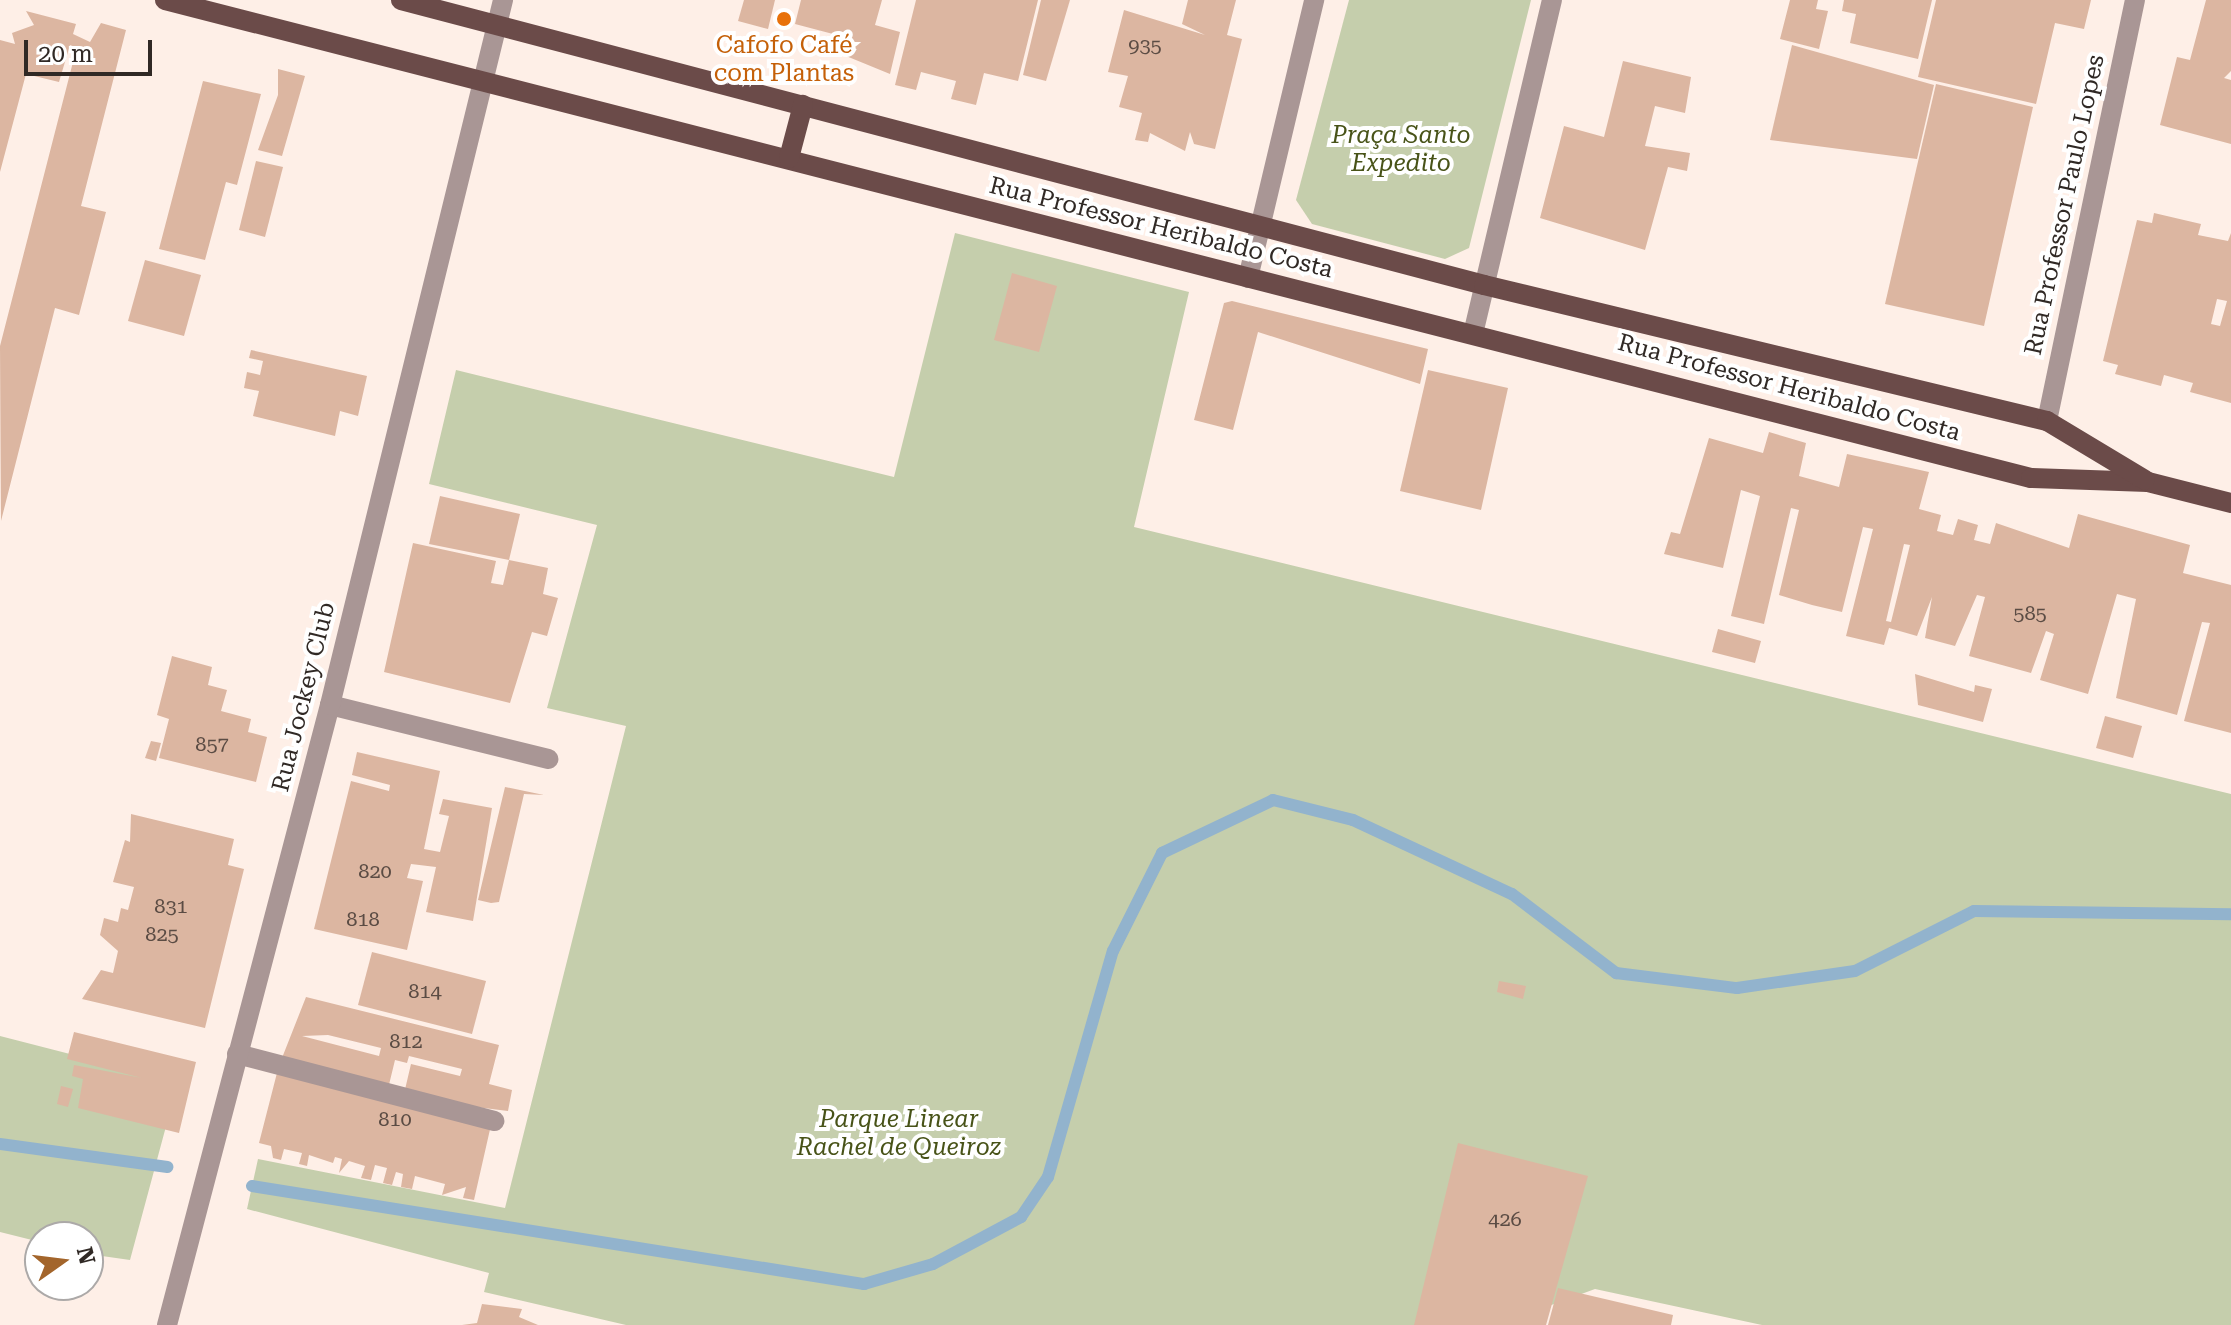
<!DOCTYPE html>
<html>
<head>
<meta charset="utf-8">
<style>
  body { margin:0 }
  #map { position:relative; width:2231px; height:1325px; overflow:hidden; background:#feefe7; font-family:"Roboto Serif",serif }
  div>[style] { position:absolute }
  .green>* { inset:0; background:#c5ceac }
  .stream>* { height:12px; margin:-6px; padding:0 6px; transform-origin:6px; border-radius:6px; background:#92b3cd }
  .building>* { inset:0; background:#dcb6a1 }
  .minor>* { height:20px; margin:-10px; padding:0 10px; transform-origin:10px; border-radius:10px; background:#a99695 }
  .major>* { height:20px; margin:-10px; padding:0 10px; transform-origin:10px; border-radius:10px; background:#6b4b49 }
  .dots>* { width:22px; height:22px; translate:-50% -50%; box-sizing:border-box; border:4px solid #fff; border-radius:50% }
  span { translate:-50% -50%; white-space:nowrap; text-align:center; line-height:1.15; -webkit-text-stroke:8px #fff; paint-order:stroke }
  .number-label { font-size:20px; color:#5b4c44 }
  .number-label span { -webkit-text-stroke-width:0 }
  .food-label { font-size:24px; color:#c56008 }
  .park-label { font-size:24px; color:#485318; font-style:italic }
  .street-label { font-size:24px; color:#302925 }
  .north { position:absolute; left:24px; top:1221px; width:80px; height:80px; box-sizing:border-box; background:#fff; border:2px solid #aca9a8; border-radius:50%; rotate:76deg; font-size:22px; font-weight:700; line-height:32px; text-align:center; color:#302925 }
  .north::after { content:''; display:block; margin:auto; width:28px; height:36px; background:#a3652b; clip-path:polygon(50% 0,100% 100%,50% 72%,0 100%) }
  .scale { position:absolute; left:24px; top:40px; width:128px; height:36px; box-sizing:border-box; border:4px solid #302925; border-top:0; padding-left:10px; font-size:24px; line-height:28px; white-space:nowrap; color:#302925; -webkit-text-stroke:6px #fff; paint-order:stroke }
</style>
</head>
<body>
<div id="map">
  <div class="green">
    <i style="clip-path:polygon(1349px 0,1531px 0,1469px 248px,1445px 259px,1312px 224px,1296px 200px)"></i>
    <i style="clip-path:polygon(955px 233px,1189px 292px,1134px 527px,2231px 794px,2231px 1325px,1762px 1325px,1595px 1289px,1497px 1325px,626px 1325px,484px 1292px,489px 1273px,247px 1209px,258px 1159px,505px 1208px,626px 726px,547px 708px,597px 525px,429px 484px,456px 370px,894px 477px)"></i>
    <i style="clip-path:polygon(0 1036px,171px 1080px,175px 1093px,130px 1260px,88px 1254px,88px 1237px,40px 1242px,0 1232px)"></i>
  </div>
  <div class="stream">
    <i style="left:0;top:1144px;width:169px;rotate:7.8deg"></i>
    <i style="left:252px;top:1186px;width:620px;rotate:9.1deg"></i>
    <i style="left:864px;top:1284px;width:72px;rotate:-16.2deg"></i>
    <i style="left:933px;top:1264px;width:100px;rotate:-28.1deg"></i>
    <i style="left:1021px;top:1217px;width:48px;rotate:-56deg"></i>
    <i style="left:1048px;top:1177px;width:235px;rotate:-74deg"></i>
    <i style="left:1113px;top:951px;width:110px;rotate:-63.4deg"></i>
    <i style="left:1162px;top:853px;width:123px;rotate:-25.5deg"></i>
    <i style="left:1273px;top:800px;width:82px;rotate:14deg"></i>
    <i style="left:1353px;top:820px;width:175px;rotate:25deg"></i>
    <i style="left:1512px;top:894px;width:131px;rotate:37.2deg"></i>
    <i style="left:1616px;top:973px;width:122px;rotate:7.1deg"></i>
    <i style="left:1737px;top:988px;width:119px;rotate:-8.2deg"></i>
    <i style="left:1855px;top:971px;width:133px;rotate:-26.8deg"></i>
    <i style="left:1974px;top:911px;width:257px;rotate:0.7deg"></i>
  </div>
  <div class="building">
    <i style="clip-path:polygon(744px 0,775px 0,768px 29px,738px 21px)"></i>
    <i style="clip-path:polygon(801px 0,882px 0,875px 25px,900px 32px,890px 74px,829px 49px,833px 34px,795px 24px)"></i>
    <i style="clip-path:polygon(916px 0,1038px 0,1018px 81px,984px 73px,976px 105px,951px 99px,956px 81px,921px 72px,916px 90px,895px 85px)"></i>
    <i style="clip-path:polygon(1041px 0,1070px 0,1046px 81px,1023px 75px)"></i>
    <i style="clip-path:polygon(1188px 0,1236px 0,1227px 35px,1242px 39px,1215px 149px,1194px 144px,1190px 132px,1185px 151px,1150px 133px,1148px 142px,1135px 140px,1142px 113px,1119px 107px,1128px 76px,1108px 72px,1124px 10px,1205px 35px,1182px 24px)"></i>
    <i style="clip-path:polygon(1790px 0,1818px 0,1816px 9px,1828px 11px,1819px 49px,1780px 39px)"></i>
    <i style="clip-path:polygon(1844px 0,1932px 0,1918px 59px,1850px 43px,1856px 14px,1842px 11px)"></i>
    <i style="clip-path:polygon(1936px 0,2091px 0,2084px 29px,2055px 23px,2036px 104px,1918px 77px)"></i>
    <i style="clip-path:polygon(2206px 0,2231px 0,2231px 71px,2224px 78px,2231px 80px,2231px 144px,2160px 125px,2177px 57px,2190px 60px)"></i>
    <i style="clip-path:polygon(26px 11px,76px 24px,73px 34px,90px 42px,101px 23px,126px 30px,81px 206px,106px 212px,79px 315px,55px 308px,1px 521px,0 346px,74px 58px,85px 61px,88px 52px,70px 45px,59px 82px,26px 74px,0 172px,0 40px,15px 44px,12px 33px,34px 25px)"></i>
    <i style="clip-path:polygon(1792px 45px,1934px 85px,1917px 159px,1770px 140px)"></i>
    <i style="clip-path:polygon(1623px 61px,1691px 77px,1685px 113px,1655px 106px,1645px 146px,1690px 153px,1687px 171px,1668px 167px,1645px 250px,1540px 218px,1564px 126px,1604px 137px)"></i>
    <i style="clip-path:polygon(278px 69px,305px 76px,282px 156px,258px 150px,278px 95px)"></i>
    <i style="clip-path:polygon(203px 81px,261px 94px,237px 185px,226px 182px,205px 260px,159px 249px)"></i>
    <i style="clip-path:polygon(1936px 84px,2033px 107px,1984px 326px,1885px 304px)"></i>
    <i style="clip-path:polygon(256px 161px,283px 167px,265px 237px,239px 230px)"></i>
    <i style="clip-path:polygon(evenodd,2154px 213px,2201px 224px,2198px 235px,2228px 241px,2231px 233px,2231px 403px,2190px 392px,2193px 383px,2164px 375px,2161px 386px,2115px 374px,2118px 365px,2103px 361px,2137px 220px,2152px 223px,2154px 213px,2217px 299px,2227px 301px,2220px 326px,2211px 324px,2217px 299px)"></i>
    <i style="clip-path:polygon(145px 260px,201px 275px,184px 336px,128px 321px)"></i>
    <i style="clip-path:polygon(1012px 273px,1057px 286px,1039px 352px,994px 340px)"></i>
    <i style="clip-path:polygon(1232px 301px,1428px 349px,1420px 384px,1258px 332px,1233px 430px,1194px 420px,1224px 303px)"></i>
    <i style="clip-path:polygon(251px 350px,367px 376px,358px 416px,340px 411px,335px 436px,253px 416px,259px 391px,244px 388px,247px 372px,260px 375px,263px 361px,249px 358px)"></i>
    <i style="clip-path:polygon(1428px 370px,1508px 388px,1481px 510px,1400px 491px)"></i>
    <i style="clip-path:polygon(evenodd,1769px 432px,1806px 443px,1799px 476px,1839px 487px,1847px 454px,1929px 472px,1919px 509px,1941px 515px,1937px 531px,1953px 535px,1958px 519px,1978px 525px,1974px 540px,1990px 544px,1996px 523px,2069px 548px,2078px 514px,2190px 545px,2183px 573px,2231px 585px,2231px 733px,2184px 721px,2210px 623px,2202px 622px,2177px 715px,2116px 698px,2136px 599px,2117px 594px,2088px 694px,2040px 680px,2054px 634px,2046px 631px,2031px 673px,1969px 656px,1985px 597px,1977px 595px,1955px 646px,1925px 638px,1932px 597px,1917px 636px,1889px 628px,1884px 645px,1846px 636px,1873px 529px,1863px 527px,1842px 612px,1812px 605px,1779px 595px,1799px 510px,1791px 508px,1764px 624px,1731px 616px,1760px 496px,1741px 490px,1723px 568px,1664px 554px,1671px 532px,1680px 534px,1709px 438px,1763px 453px,1769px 432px,1904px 544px,1910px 545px,1891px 622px,1886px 621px,1904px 544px)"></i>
    <i style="clip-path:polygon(440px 496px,520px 514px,509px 560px,429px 544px)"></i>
    <i style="clip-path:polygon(413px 543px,496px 561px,491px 583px,503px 585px,509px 560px,548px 568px,543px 594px,558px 598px,547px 636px,532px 632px,510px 703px,384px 672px)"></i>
    <i style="clip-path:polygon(1718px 629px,1761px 641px,1755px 663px,1712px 652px)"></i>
    <i style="clip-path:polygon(172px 656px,212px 667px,208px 685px,227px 690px,221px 711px,251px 719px,248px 732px,267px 737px,256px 782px,159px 758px,169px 719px,157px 715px)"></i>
    <i style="clip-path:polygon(1915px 674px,1974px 692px,1975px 685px,1992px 689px,1983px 722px,1918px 705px)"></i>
    <i style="clip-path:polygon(2105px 716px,2142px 726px,2133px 758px,2096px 748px)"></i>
    <i style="clip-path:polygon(151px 741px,161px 743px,156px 761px,145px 758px)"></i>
    <i style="clip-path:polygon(357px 752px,440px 771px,424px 849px,440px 852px,449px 816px,439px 814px,443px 799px,492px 808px,473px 921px,426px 912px,436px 867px,411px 864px,407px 878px,423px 881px,407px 950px,314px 929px,351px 781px,389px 791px,390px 785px,352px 775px)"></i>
    <i style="clip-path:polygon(505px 787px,544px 795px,524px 794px,499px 902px,491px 903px,478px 900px)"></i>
    <i style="clip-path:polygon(131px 814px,234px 839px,228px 865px,244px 869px,205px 1028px,82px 999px,101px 970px,113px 973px,118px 951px,100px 935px,104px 918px,118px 922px,121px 908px,128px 910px,134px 887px,113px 882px,125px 840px,130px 842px)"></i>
    <i style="clip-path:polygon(372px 952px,486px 981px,472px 1034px,358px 1005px)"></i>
    <i style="clip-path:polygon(1499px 981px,1526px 986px,1523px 999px,1497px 992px)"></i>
    <i style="clip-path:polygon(evenodd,306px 997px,499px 1045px,489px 1084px,512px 1090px,508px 1111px,403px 1098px,411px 1064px,460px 1076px,462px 1069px,409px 1056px,407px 1063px,395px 1060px,387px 1093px,280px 1063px,306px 997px,328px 1035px,381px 1048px,379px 1056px,302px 1036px,328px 1035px)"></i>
    <i style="clip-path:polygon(74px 1032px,196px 1062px,179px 1133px,78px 1108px,83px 1079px,72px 1076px,74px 1065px,142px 1078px,67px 1059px)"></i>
    <i style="clip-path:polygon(278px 1069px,491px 1125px,474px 1200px,463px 1198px,466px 1187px,442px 1195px,445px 1184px,415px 1176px,412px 1189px,401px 1187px,403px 1174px,396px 1172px,392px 1185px,383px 1183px,387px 1168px,375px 1165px,371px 1180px,361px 1178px,365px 1166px,349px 1161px,339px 1173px,342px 1159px,335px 1157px,333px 1163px,309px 1155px,307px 1166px,299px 1164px,302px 1153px,284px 1149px,281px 1160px,273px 1158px,271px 1146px,259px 1143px)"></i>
    <i style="clip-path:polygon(61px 1086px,73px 1089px,68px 1107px,57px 1104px)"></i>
    <i style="clip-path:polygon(1458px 1143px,1588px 1176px,1546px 1325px,1414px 1325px)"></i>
    <i style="clip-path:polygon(1558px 1288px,1673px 1315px,1671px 1325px,1548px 1325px)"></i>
    <i style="clip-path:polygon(482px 1304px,522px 1309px,519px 1317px,538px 1325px,462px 1325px,477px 1323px)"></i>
  </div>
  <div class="minor">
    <i style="left:1248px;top:278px;width:286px;rotate:-76.6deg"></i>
    <i style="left:1473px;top:334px;width:343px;rotate:-76.7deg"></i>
    <i style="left:2047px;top:421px;width:430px;rotate:-78.2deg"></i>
    <i style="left:330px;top:705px;width:225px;rotate:13.9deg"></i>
    <i style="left:237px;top:1054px;width:266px;rotate:14.6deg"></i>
    <i style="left:167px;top:1325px;width:641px;rotate:-75.27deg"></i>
    <i style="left:330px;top:705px;width:726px;rotate:-76.21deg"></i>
  </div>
  <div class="major">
    <i style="left:165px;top:0;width:1926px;rotate:14.37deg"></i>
    <i style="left:2031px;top:478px;width:117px;rotate:2deg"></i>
    <i style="left:2148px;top:482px;width:86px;rotate:14.2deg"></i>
    <i style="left:401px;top:0;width:1120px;rotate:14.74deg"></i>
    <i style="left:1484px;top:285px;width:579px;rotate:13.58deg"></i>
    <i style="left:2047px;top:421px;width:114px;rotate:31deg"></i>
    <i style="left:789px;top:158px;width:55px;rotate:-75.2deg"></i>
  </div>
  <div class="dots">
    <i style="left:784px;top:19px;background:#e8710a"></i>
  </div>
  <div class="number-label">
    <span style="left:1145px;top:45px">935</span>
    <span style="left:2030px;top:613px">585</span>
    <span style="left:212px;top:744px">857</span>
    <span style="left:375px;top:871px">820</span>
    <span style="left:171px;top:906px">831</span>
    <span style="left:363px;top:919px">818</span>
    <span style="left:162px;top:934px">825</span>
    <span style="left:425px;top:991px">814</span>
    <span style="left:406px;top:1041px">812</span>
    <span style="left:395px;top:1119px">810</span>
    <span style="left:1505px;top:1219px">426</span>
  </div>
  <div class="food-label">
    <span style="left:784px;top:60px">Cafofo Café<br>com Plantas</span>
  </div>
  <div class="park-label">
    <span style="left:1401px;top:150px">Praça Santo<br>Expedito</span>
    <span style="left:899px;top:1134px">Parque Linear<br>Rachel de Queiroz</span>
  </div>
  <div class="street-label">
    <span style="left:2065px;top:205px;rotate:-78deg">Rua Professor Paulo Lopes</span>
    <span style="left:1161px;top:228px;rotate:14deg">Rua Professor Heribaldo Costa</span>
    <span style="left:1789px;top:388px;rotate:15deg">Rua Professor Heribaldo Costa</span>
    <span style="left:304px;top:697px;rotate:-76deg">Rua Jockey Club</span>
  </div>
  <div class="north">N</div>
  <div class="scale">20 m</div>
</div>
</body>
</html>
